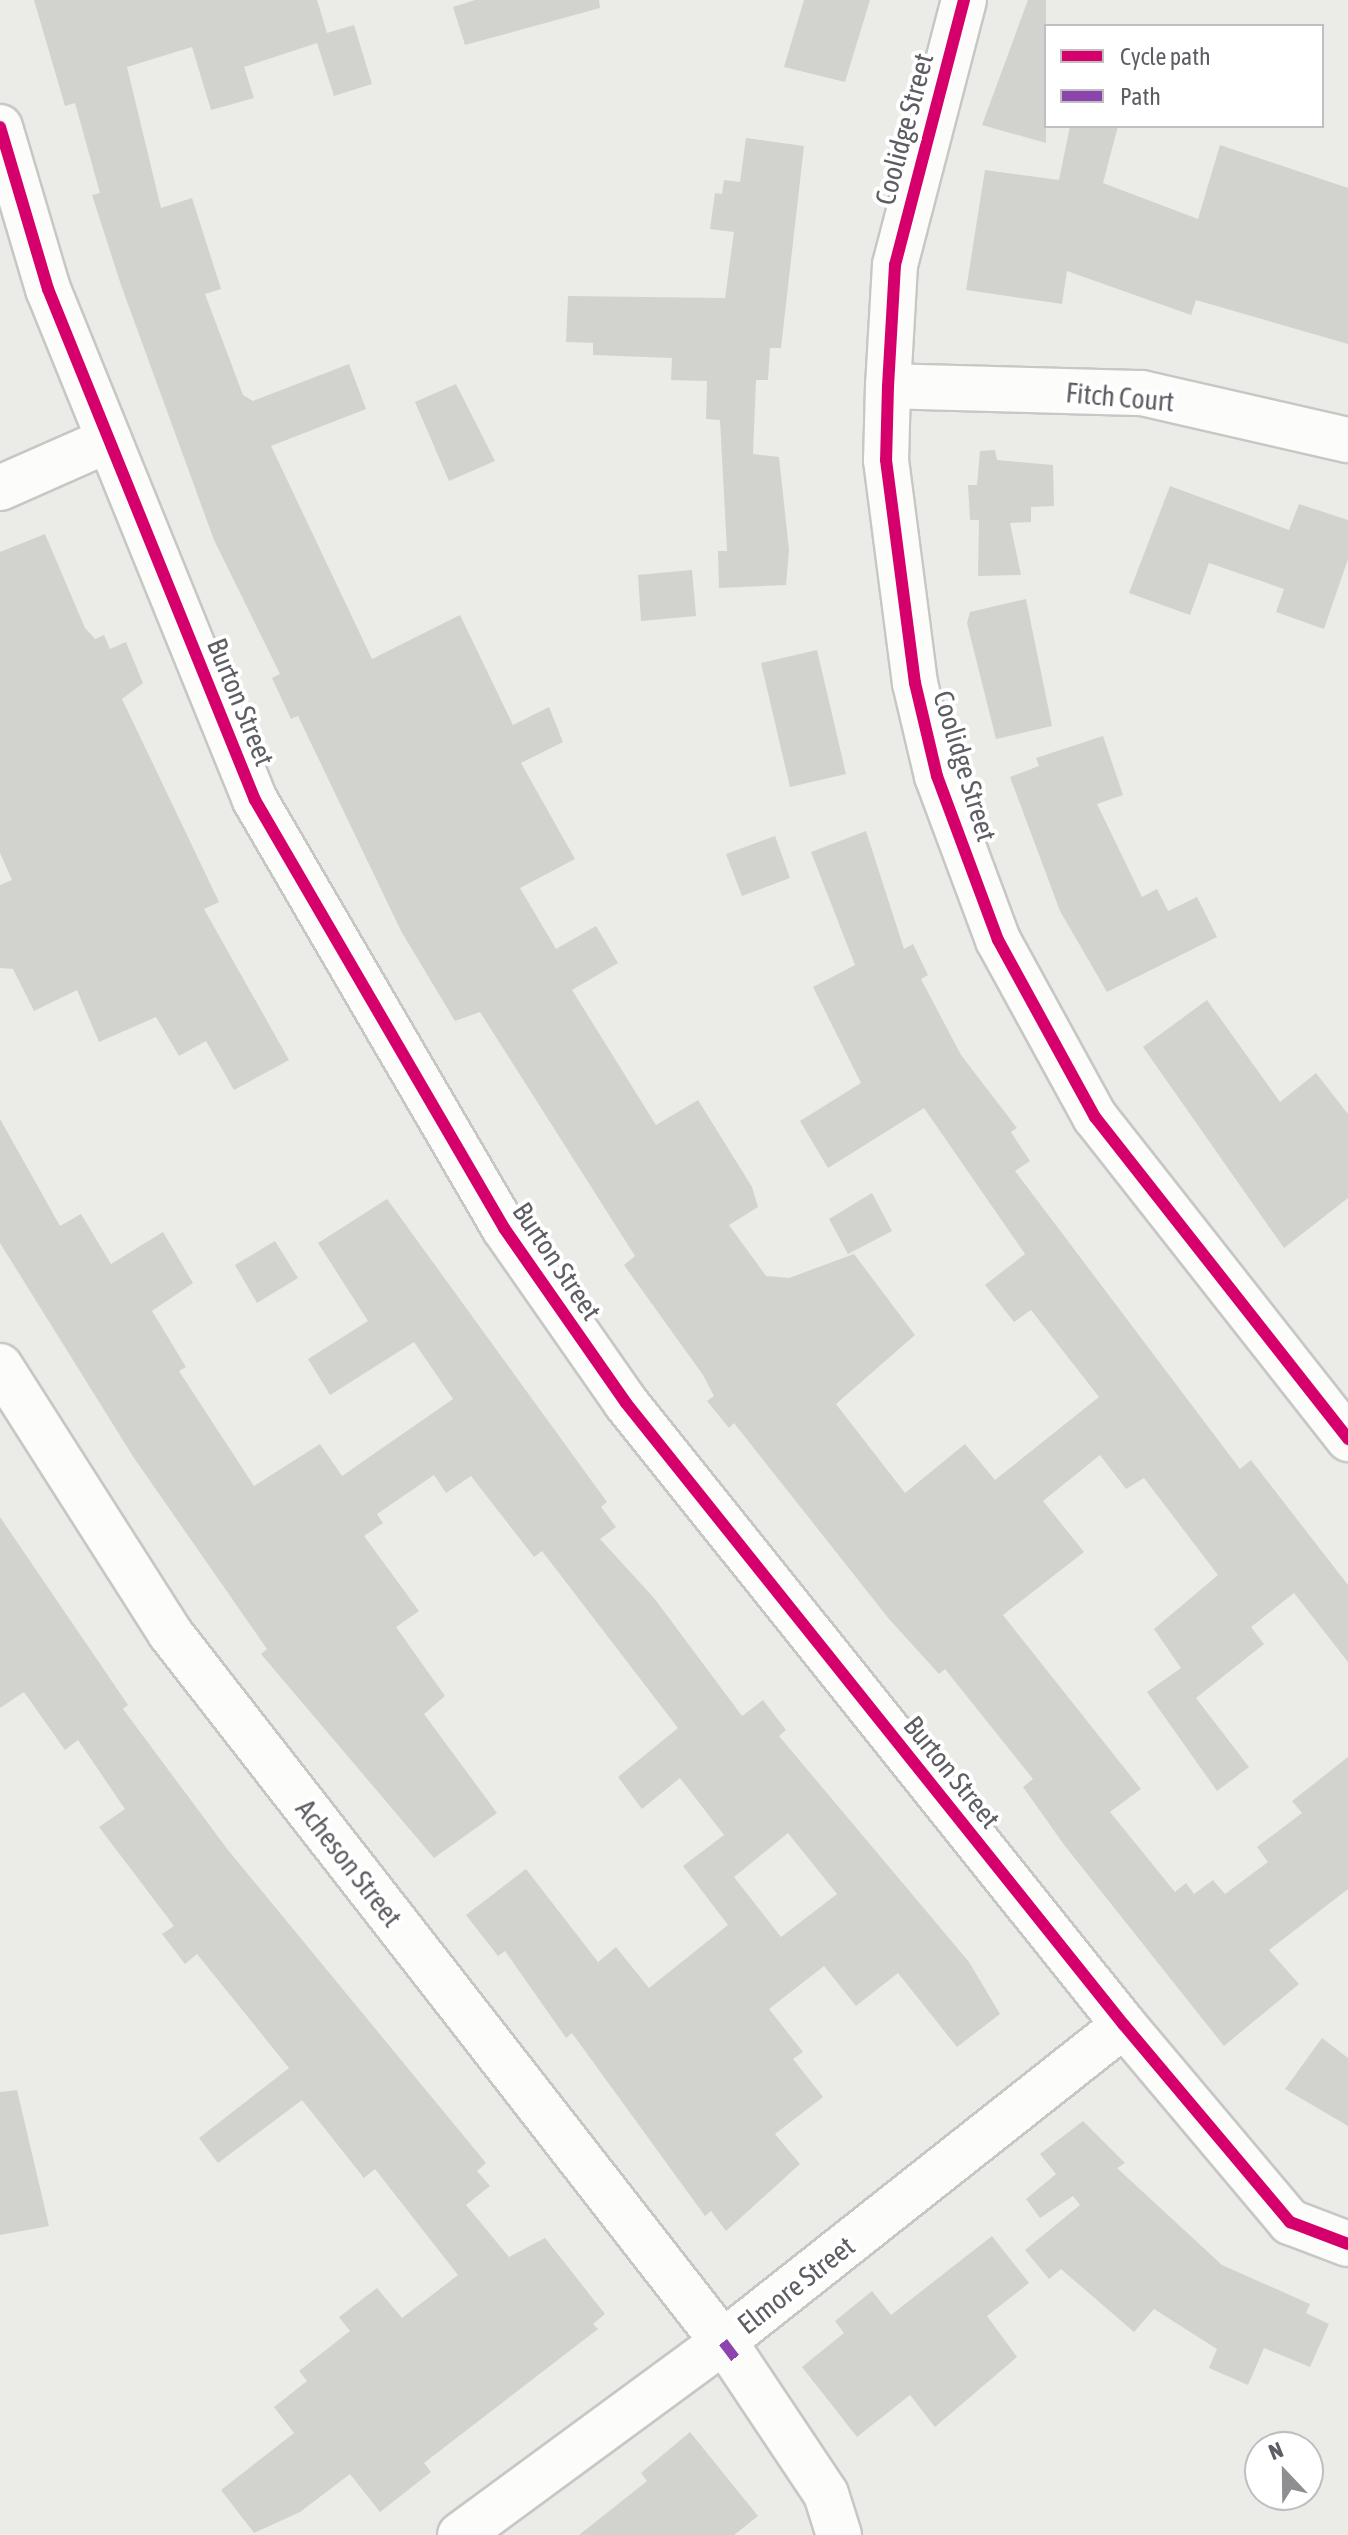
<!DOCTYPE html>
<html>
<head>
<meta charset="utf-8">
<style>
  body { margin:0 }
  #map { position:relative; width:1348px; height:2535px; overflow:hidden; background:#ebebe7; font-family:"Asap Condensed",sans-serif }
  div>[style] { position:absolute }
  .building>* { inset:0; background:#d2d2cf }
  .roads { filter:drop-shadow(2px 0 #c7c7c7) drop-shadow(-2px 0 #c7c7c7) drop-shadow(0 2px #c7c7c7) drop-shadow(0 -2px #c7c7c7) }
  .minor>* { height:44px; margin:-22px; padding:0 22px; transform-origin:22px; border-radius:22px; background:#fcfcfb }
  .quiet>* { height:10px; margin-top:-5px; transform-origin:0; background:repeating-linear-gradient(90deg,#8e44ad 0 20px,transparent 0 30px) }
  .cycleway>* { height:12px; margin:-6px; padding:0 6px; transform-origin:6px; border-radius:6px; background:#d6006c }
  span { translate:-50% -50%; white-space:nowrap; text-align:center; line-height:1.15; -webkit-text-stroke:8px #fff; paint-order:stroke }
  .street-label { font-size:28px; color:#5d5e63 }
  .legend { position:absolute; left:1044px; top:24px; width:280px; height:104px; box-sizing:border-box; background:#fff; border:2px solid #bebfc1; margin:0; padding:10px 14px; list-style:none; font-size:24px; color:#5d5e63 }
  .legend li { display:flex; align-items:center; gap:16px; height:40px }
  .legend b { width:40px; border:2px solid #bebfc1 }
  .north { position:absolute; left:1244px; top:2431px; width:80px; height:80px; box-sizing:border-box; background:#fff; border:2px solid #bebfc1; border-radius:50%; rotate:338deg; font-size:22px; font-weight:700; line-height:32px; text-align:center; color:#5d5e63 }
  .north::after { content:''; display:block; margin:auto; width:28px; height:36px; background:#8f8f91; clip-path:polygon(50% 0,100% 100%,50% 72%,0 100%) }
</style>
</head>
<body>
<div id="map">
  <div class="building">
    <i style="clip-path:polygon(34px 0,317px 0,327px 33px,354px 25px,372px 84px,334px 96px,317px 43px,244px 67px,254px 98px,211px 110px,192px 47px,127px 67px,161px 208px,192px 198px,221px 289px,205px 294px,243px 395px,253px 401px,349px 364px,366px 409px,271px 446px,372px 659px,460px 615px,513px 725px,549px 707px,563px 742px,521px 763px,575px 859px,520px 888px,556px 949px,596px 926px,618px 963px,572px 990px,656px 1125px,698px 1100px,752px 1187px,758px 1207px,729px 1225px,766px 1276px,789px 1278px,854px 1254px,915px 1335px,836px 1404px,905px 1493px,965px 1444px,995px 1480px,1099px 1397px,1031px 1310px,1014px 1322px,985px 1285px,1025px 1254px,924px 1108px,828px 1168px,800px 1121px,861px 1083px,813px 987px,855px 965px,811px 852px,866px 831px,904px 949px,913px 944px,928px 975px,921px 979px,961px 1055px,1017px 1128px,1011px 1132px,1030px 1161px,1015px 1171px,1240px 1469px,1251px 1460px,1348px 1585px,1348px 1662px,1294px 1593px,1251px 1627px,1264px 1644px,1196px 1698px,1249px 1767px,1217px 1791px,1147px 1692px,1181px 1668px,1154px 1629px,1218px 1575px,1144px 1478px,1126px 1489px,1100px 1455px,1043px 1501px,1084px 1552px,1003px 1615px,1141px 1789px,1110px 1812px,1175px 1892px,1186px 1883px,1194px 1894px,1213px 1880px,1225px 1894px,1268px 1862px,1257px 1847px,1302px 1813px,1292px 1801px,1348px 1757px,1348px 1889px,1269px 1950px,1299px 1984px,1224px 2046px,1065px 1846px,1023px 1787px,1033px 1779px,945px 1669px,939px 1674px,889px 1619px,734px 1423px,729px 1428px,707px 1401px,714px 1396px,703px 1375px,624px 1265px,635px 1256px,480px 1012px,455px 1021px,401px 931px,298px 716px,291px 719px,272px 678px,280px 674px,214px 540px,121px 285px,92px 195px,100px 193px,75px 103px,65px 106px)"></i>
    <i style="clip-path:polygon(475px 0,599px 0,600px 8px,465px 45px,453px 7px)"></i>
    <i style="clip-path:polygon(804px 0,870px 0,845px 82px,784px 67px)"></i>
    <i style="clip-path:polygon(1028px 0,1046px 0,1046px 143px,982px 125px)"></i>
    <i style="clip-path:polygon(1070px 126px,1118px 126px,1103px 183px,1198px 219px,1220px 145px,1348px 188px,1348px 344px,1196px 300px,1191px 315px,1067px 271px,1062px 304px,966px 290px,985px 170px,1059px 180px)"></i>
    <i style="clip-path:polygon(746px 138px,804px 146px,781px 348px,770px 348px,768px 380px,756px 380px,753px 454px,779px 457px,789px 550px,786px 585px,719px 588px,718px 551px,727px 551px,720px 420px,706px 419px,707px 381px,671px 380px,672px 358px,593px 355px,593px 343px,566px 342px,568px 296px,725px 298px,734px 232px,710px 229px,715px 193px,722px 194px,724px 180px,740px 182px)"></i>
    <i style="clip-path:polygon(456px 384px,495px 461px,449px 481px,415px 402px)"></i>
    <i style="clip-path:polygon(995px 450px,997px 460px,1053px 465px,1054px 506px,1031px 507px,1031px 522px,1010px 523px,1021px 575px,978px 576px,979px 520px,970px 520px,968px 485px,977px 485px,980px 451px)"></i>
    <i style="clip-path:polygon(1170px 486px,1289px 530px,1299px 504px,1348px 520px,1348px 559px,1324px 629px,1276px 612px,1284px 589px,1209px 563px,1190px 615px,1129px 593px)"></i>
    <i style="clip-path:polygon(45px 534px,85px 628px,95px 639px,104px 635px,110px 649px,126px 642px,143px 683px,122px 699px,219px 902px,204px 909px,289px 1060px,234px 1090px,206px 1041px,179px 1056px,156px 1017px,99px 1042px,77px 990px,34px 1011px,13px 969px,0 968px,0 885px,12px 880px,0 853px,0 552px)"></i>
    <i style="clip-path:polygon(692px 570px,696px 616px,641px 621px,638px 575px)"></i>
    <i style="clip-path:polygon(1026px 599px,1052px 726px,996px 739px,967px 623px,970px 612px)"></i>
    <i style="clip-path:polygon(817px 650px,846px 774px,790px 787px,761px 663px)"></i>
    <i style="clip-path:polygon(1103px 736px,1123px 795px,1097px 804px,1142px 897px,1157px 889px,1168px 911px,1197px 897px,1217px 937px,1107px 992px,1060px 911px,1010px 777px,1039px 766px,1036px 758px)"></i>
    <i style="clip-path:polygon(775px 836px,790px 878px,742px 896px,726px 854px)"></i>
    <i style="clip-path:polygon(1207px 1000px,1280px 1102px,1316px 1073px,1348px 1114px,1348px 1198px,1284px 1248px,1143px 1047px)"></i>
    <i style="clip-path:polygon(evenodd,0 1119px,60px 1226px,81px 1214px,111px 1264px,163px 1232px,193px 1283px,152px 1311px,186px 1367px,179px 1371px,254px 1486px,320px 1444px,342px 1476px,453px 1399px,414px 1342px,330px 1395px,308px 1359px,368px 1321px,318px 1243px,387px 1199px,607px 1502px,601px 1507px,616px 1527px,600px 1539px,654px 1598px,742px 1716px,763px 1700px,786px 1730px,779px 1736px,969px 1962px,1000px 2014px,957px 2047px,898px 1973px,856px 2006px,824px 1966px,769px 2009px,803px 2052px,793px 2059px,823px 2097px,775px 2134px,800px 2164px,726px 2231px,711px 2211px,705px 2216px,572px 2033px,566px 2038px,505px 1951px,498px 1956px,466px 1915px,526px 1869px,598px 1962px,616px 1947px,649px 1988px,728px 1925px,683px 1866px,724px 1835px,680px 1778px,642px 1809px,618px 1777px,678px 1728px,542px 1551px,534px 1557px,471px 1476px,446px 1493px,434px 1475px,377px 1514px,383px 1523px,364px 1536px,419px 1611px,396px 1627px,445px 1696px,424px 1714px,497px 1813px,434px 1858px,261px 1654px,267px 1649px,134px 1458px,0 1243px,0 1119px,788px 1833px,837px 1894px,781px 1937px,734px 1877px,788px 1833px)"></i>
    <i style="clip-path:polygon(872px 1193px,892px 1231px,848px 1254px,829px 1219px)"></i>
    <i style="clip-path:polygon(275px 1241px,298px 1278px,257px 1303px,235px 1265px)"></i>
    <i style="clip-path:polygon(0 1517px,128px 1705px,123px 1709px,228px 1850px,486px 2163px,477px 2171px,490px 2186px,466px 2205px,509px 2257px,545px 2238px,605px 2314px,593px 2324px,598px 2329px,424px 2463px,431px 2472px,380px 2512px,350px 2474px,300px 2512px,254px 2533px,221px 2490px,294px 2433px,274px 2407px,307px 2381px,299px 2371px,350px 2331px,339px 2317px,377px 2288px,402px 2318px,458px 2275px,375px 2169px,364px 2178px,302px 2100px,218px 2163px,199px 2138px,289px 2068px,197px 1954px,185px 1964px,162px 1934px,174px 1926px,99px 1827px,125px 1809px,78px 1740px,65px 1750px,24px 1692px,0 1708px)"></i>
    <i style="clip-path:polygon(1322px 2038px,1348px 2058px,1348px 2126px,1285px 2089px)"></i>
    <i style="clip-path:polygon(17px 2090px,49px 2226px,0 2235px,0 2092px)"></i>
    <i style="clip-path:polygon(1083px 2121px,1125px 2163px,1117px 2168px,1222px 2265px,1310px 2304px,1306px 2313px,1329px 2324px,1310px 2367px,1264px 2348px,1248px 2385px,1209px 2368px,1217px 2349px,1154px 2309px,1134px 2332px,1061px 2269px,1049px 2279px,1025px 2250px,1080px 2205px,1073px 2196px,1040px 2218px,1026px 2199px,1056px 2174px,1040px 2154px)"></i>
    <i style="clip-path:polygon(992px 2236px,1029px 2283px,987px 2316px,1017px 2357px,935px 2427px,910px 2395px,857px 2437px,802px 2367px,844px 2333px,835px 2321px,872px 2291px,891px 2315px)"></i>
    <i style="clip-path:polygon(690px 2432px,758px 2516px,734px 2535px,579px 2535px,647px 2481px,641px 2473px)"></i>
  </div>
  <div class="roads">
    <div class="minor">
      <i style="left:964px;top:0;width:274px;rotate:104.6deg"></i>
      <i style="left:895px;top:265px;width:121px;rotate:93.3deg"></i>
      <i style="left:888px;top:386px;width:74px;rotate:91.5deg"></i>
      <i style="left:886px;top:460px;width:225px;rotate:82.6deg"></i>
      <i style="left:915px;top:683px;width:96px;rotate:76.7deg"></i>
      <i style="left:937px;top:776px;width:175px;rotate:69.6deg"></i>
      <i style="left:998px;top:940px;width:202px;rotate:61.3deg"></i>
      <i style="left:1095px;top:1117px;width:410px;rotate:51.8deg"></i>
      <i style="left:0;top:127px;width:169px;rotate:73.5deg"></i>
      <i style="left:48px;top:289px;width:551px;rotate:67.95deg"></i>
      <i style="left:255px;top:800px;width:495px;rotate:59.8deg"></i>
      <i style="left:504px;top:1228px;width:213px;rotate:55.1deg"></i>
      <i style="left:626px;top:1403px;width:797px;rotate:51.32deg"></i>
      <i style="left:1124px;top:2025px;width:258px;rotate:49.9deg"></i>
      <i style="left:1290px;top:2222px;width:62px;rotate:20.8deg"></i>
      <i style="left:888px;top:386px;width:254px;rotate:1.6deg"></i>
      <i style="left:1142px;top:393px;width:211px;rotate:12.9deg"></i>
      <i style="left:0;top:488px;width:119px;rotate:-23.8deg"></i>
      <i style="left:0;top:1366px;width:317px;rotate:57.5deg"></i>
      <i style="left:170px;top:1633px;width:899px;rotate:52.05deg"></i>
      <i style="left:736px;top:2359px;width:162px;rotate:56.3deg"></i>
      <i style="left:826px;top:2494px;width:43px;rotate:72.4deg"></i>
      <i style="left:460px;top:2535px;width:326px;rotate:-36.3deg"></i>
      <i style="left:723px;top:2342px;width:511px;rotate:-38.33deg"></i>
    </div>
  </div>
  <div class="quiet">
    <i style="left:723px;top:2342px;width:21px;rotate:53deg"></i>
  </div>
  <div class="cycleway">
    <i style="left:964px;top:0;width:274px;rotate:104.6deg"></i>
    <i style="left:895px;top:265px;width:121px;rotate:93.3deg"></i>
    <i style="left:888px;top:386px;width:74px;rotate:91.5deg"></i>
    <i style="left:886px;top:460px;width:225px;rotate:82.6deg"></i>
    <i style="left:915px;top:683px;width:96px;rotate:76.7deg"></i>
    <i style="left:937px;top:776px;width:175px;rotate:69.6deg"></i>
    <i style="left:998px;top:940px;width:202px;rotate:61.3deg"></i>
    <i style="left:1095px;top:1117px;width:410px;rotate:51.8deg"></i>
    <i style="left:0;top:127px;width:169px;rotate:73.5deg"></i>
    <i style="left:48px;top:289px;width:551px;rotate:67.95deg"></i>
    <i style="left:255px;top:800px;width:495px;rotate:59.8deg"></i>
    <i style="left:504px;top:1228px;width:213px;rotate:55.1deg"></i>
    <i style="left:626px;top:1403px;width:797px;rotate:51.32deg"></i>
    <i style="left:1124px;top:2025px;width:258px;rotate:49.9deg"></i>
    <i style="left:1290px;top:2222px;width:62px;rotate:20.8deg"></i>
  </div>
  <div class="street-label">
    <span style="left:904px;top:129px;rotate:-75deg">Coolidge Street</span>
    <span style="left:1120px;top:397px;rotate:5deg">Fitch Court</span>
    <span style="left:241px;top:702px;rotate:68deg">Burton Street</span>
    <span style="left:965px;top:766px;rotate:73deg">Coolidge Street</span>
    <span style="left:557px;top:1261px;rotate:56deg">Burton Street</span>
    <span style="left:952px;top:1772px;rotate:51deg">Burton Street</span>
    <span style="left:349px;top:1863px;rotate:52deg">Acheson Street</span>
    <span style="left:796px;top:2285px;rotate:-38deg">Elmore Street</span>
  </div>
  <ul class="legend">
  <li><b style="height:10px;background:#d6006c"></b>Cycle path</li>
  <li><b style="height:10px;background:#8e44ad"></b>Path</li>
  </ul>
  <div class="north">N</div>
</div>
</body>
</html>
